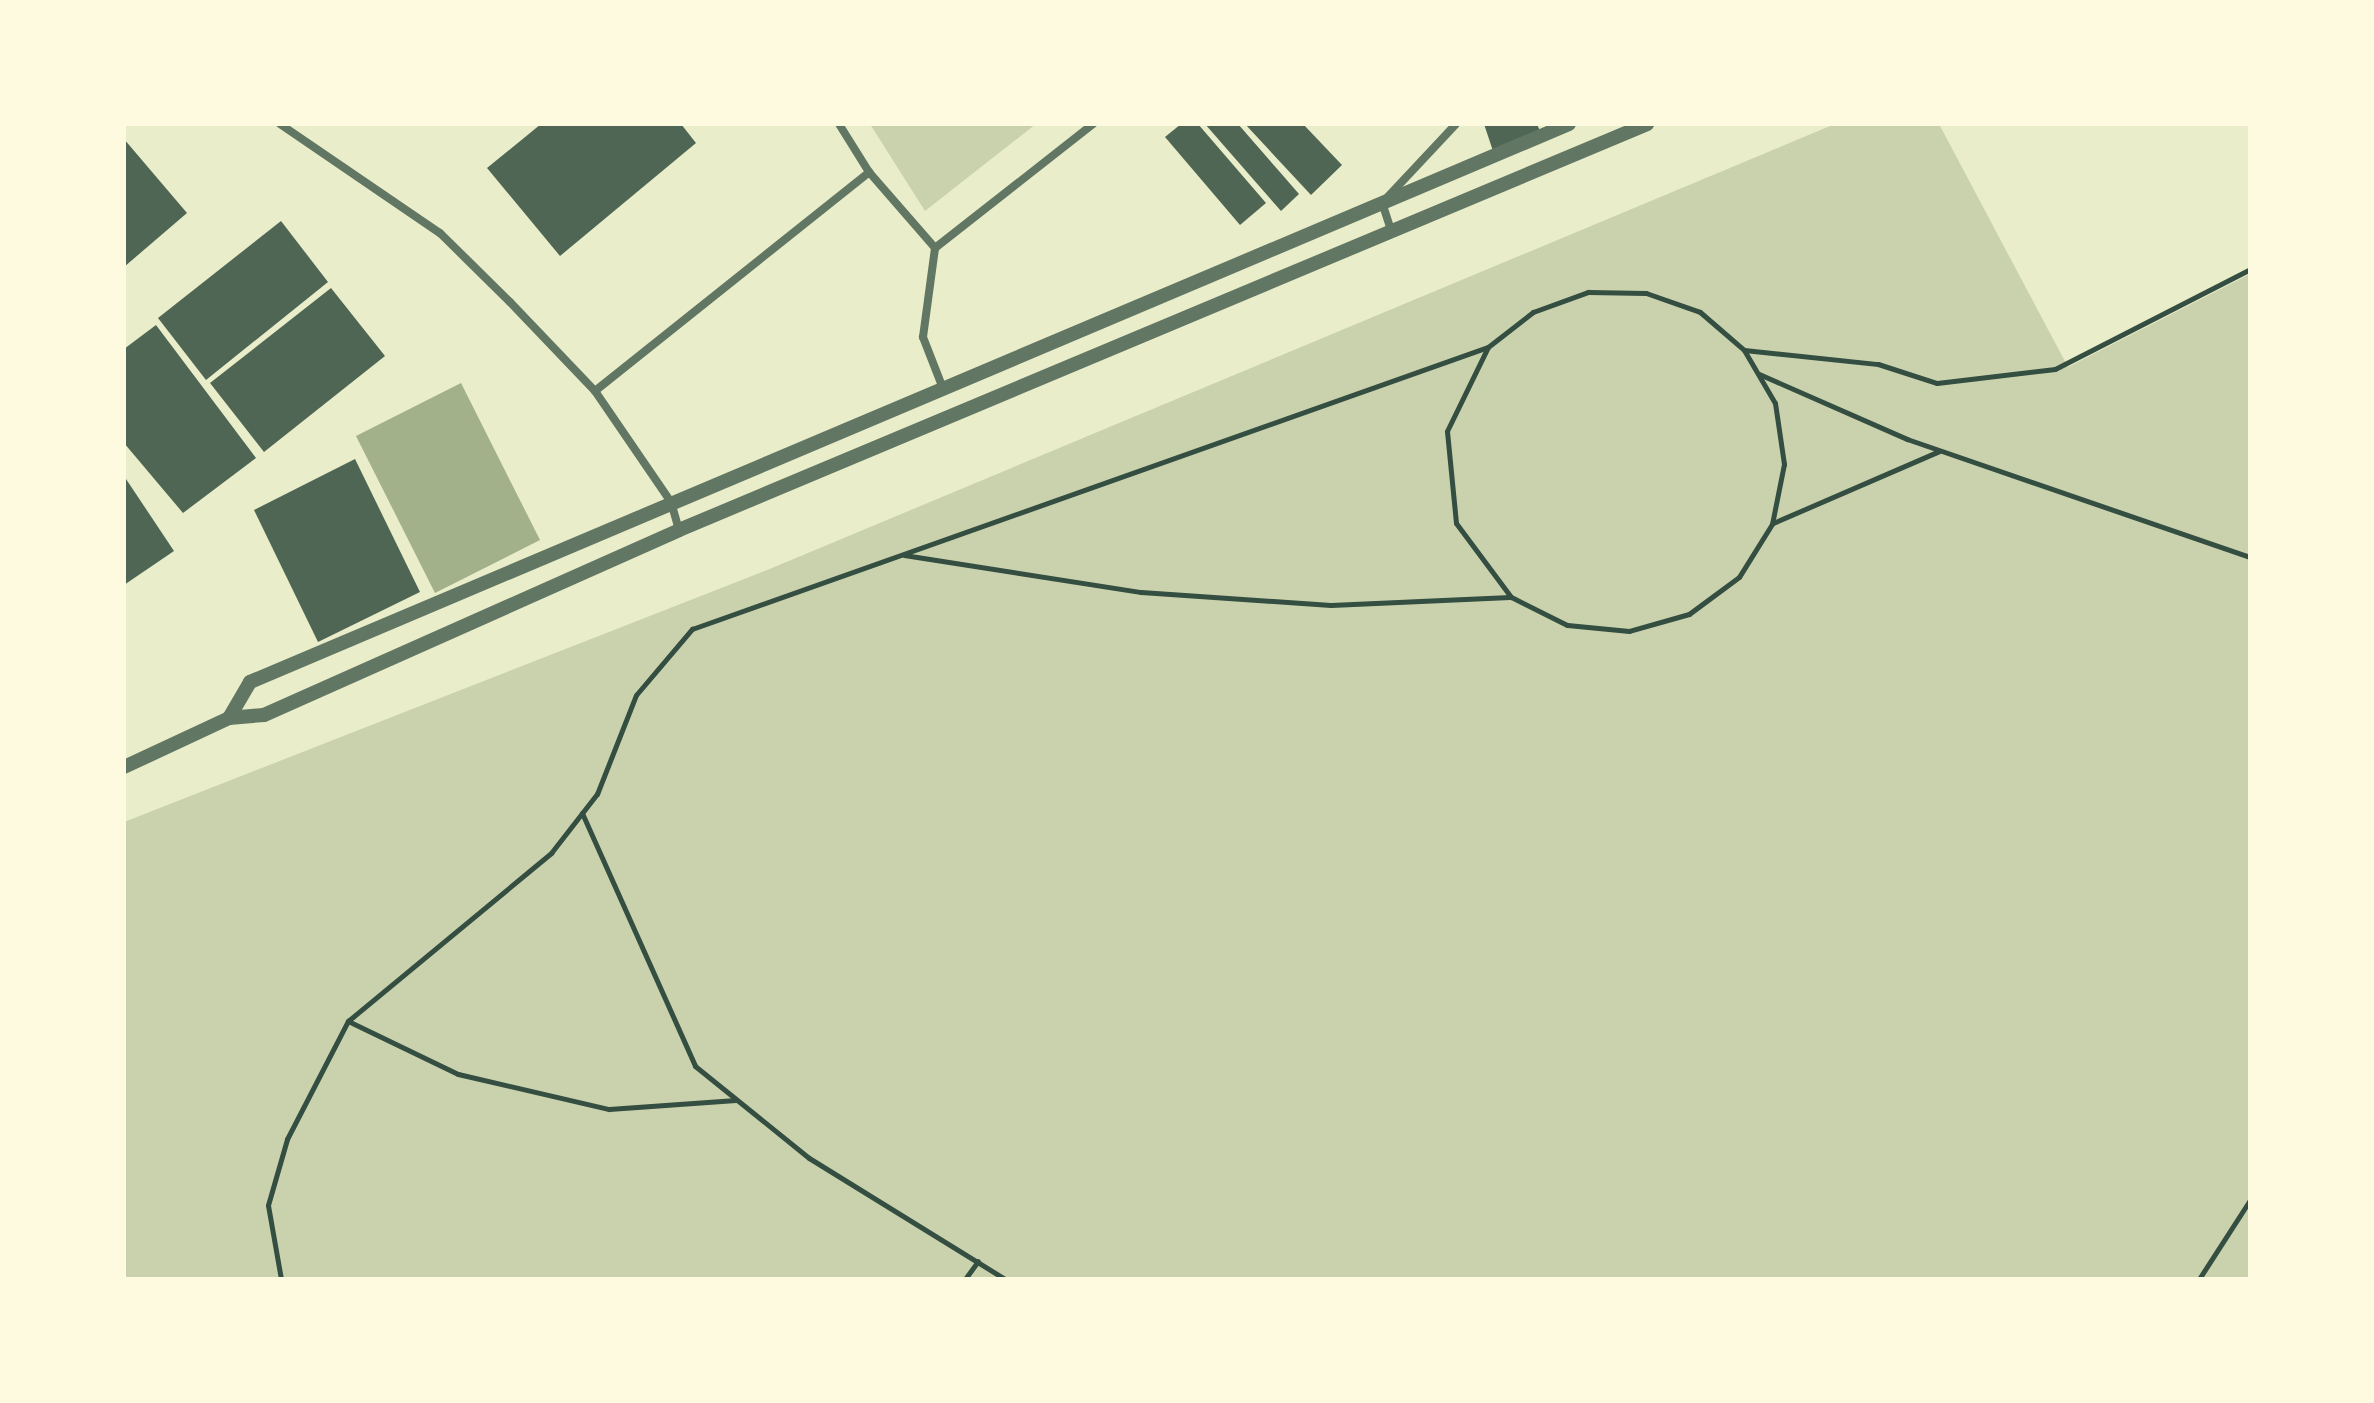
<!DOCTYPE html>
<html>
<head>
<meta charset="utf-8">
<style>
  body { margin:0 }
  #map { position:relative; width:2374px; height:1403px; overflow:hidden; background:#e9edc9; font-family:Quicksand,sans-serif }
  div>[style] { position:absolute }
  .green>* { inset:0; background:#cad2ad }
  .water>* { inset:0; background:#a3b18a }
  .building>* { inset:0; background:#4f6655 }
  .path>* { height:5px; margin:-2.5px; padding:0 2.5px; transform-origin:2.5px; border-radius:2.5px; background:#344e41 }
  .minor>* { height:8px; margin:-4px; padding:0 4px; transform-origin:4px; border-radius:4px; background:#617663 }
  .tertiary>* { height:14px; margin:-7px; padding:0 7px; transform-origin:7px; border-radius:7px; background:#617663 }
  span { translate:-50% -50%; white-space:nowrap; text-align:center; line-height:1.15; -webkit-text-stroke:6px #fefae0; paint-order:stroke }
  .frame { position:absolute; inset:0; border:126px solid #fefae0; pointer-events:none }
</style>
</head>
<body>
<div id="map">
  <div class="green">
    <i style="clip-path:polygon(870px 124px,1036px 124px,925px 211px)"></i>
    <i style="clip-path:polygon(1835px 124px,1939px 124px,2068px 367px,2250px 274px,2250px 1279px,124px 1279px,124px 822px,772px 568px)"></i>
  </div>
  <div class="water">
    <i style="clip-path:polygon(461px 383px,540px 540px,435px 593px,356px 436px)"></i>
  </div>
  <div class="building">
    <i style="clip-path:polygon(541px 124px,681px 124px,696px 143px,560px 256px,487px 168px)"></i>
    <i style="clip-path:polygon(1181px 124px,1198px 124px,1266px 203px,1240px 225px,1165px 137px)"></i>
    <i style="clip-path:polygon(1205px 124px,1238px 124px,1299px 194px,1281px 211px)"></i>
    <i style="clip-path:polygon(1245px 124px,1303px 124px,1342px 165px,1311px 195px)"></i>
    <i style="clip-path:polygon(1484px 124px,1537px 124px,1540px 131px,1493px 151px)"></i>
    <i style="clip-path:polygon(124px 139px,187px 213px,124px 267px)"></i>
    <i style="clip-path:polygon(281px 221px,328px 282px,206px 380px,158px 318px)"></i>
    <i style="clip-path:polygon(331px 288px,385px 356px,264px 452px,210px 383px)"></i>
    <i style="clip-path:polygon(156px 325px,256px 458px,183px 513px,124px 443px,124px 349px)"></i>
    <i style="clip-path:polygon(355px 459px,420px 592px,318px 642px,254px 510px)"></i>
    <i style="clip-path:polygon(124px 476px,174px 551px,124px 585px)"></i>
  </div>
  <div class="path">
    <i style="left:1744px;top:350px;width:135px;rotate:6deg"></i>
    <i style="left:1878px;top:364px;width:62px;rotate:17.9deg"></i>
    <i style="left:1937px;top:383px;width:119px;rotate:-6.8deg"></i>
    <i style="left:2055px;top:369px;width:219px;rotate:-27.1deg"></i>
    <i style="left:1759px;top:374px;width:162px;rotate:23.7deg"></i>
    <i style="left:1907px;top:439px;width:363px;rotate:19deg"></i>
    <i style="left:1773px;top:523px;width:181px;rotate:-23.4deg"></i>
    <i style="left:904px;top:555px;width:240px;rotate:8.9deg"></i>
    <i style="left:1141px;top:592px;width:190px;rotate:3.9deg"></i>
    <i style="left:1331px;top:605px;width:179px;rotate:-2.6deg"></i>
    <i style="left:582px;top:813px;width:277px;rotate:65.9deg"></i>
    <i style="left:695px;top:1066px;width:146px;rotate:38.9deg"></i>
    <i style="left:809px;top:1158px;width:230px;rotate:31.7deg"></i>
    <i style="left:348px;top:1021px;width:122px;rotate:25.7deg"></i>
    <i style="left:458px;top:1074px;width:155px;rotate:13.1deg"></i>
    <i style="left:609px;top:1109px;width:127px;rotate:-4.1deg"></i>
    <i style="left:281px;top:1279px;width:75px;rotate:-100deg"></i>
    <i style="left:268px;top:1205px;width:69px;rotate:-73.9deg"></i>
    <i style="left:287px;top:1139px;width:133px;rotate:-62.7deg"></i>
    <i style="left:348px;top:1021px;width:264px;rotate:-39.6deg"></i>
    <i style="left:551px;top:853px;width:75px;rotate:-52.1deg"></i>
    <i style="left:597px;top:794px;width:106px;rotate:-68.5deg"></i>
    <i style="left:636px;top:695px;width:87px;rotate:-49.7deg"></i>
    <i style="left:692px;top:629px;width:844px;rotate:-19.51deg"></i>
    <i style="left:1488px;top:347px;width:57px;rotate:-37.9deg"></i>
    <i style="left:1533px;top:312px;width:59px;rotate:-20deg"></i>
    <i style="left:1588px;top:292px;width:58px;rotate:1deg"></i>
    <i style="left:1646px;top:293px;width:57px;rotate:19.4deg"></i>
    <i style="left:1700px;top:312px;width:58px;rotate:40.8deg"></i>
    <i style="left:1744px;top:350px;width:61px;rotate:59.7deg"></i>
    <i style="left:1775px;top:403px;width:62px;rotate:81.6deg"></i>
    <i style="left:1784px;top:464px;width:61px;rotate:101.3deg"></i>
    <i style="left:1772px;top:524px;width:62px;rotate:121.9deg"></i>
    <i style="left:1739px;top:577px;width:62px;rotate:143.5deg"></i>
    <i style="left:1689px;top:614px;width:62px;rotate:164.2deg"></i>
    <i style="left:1629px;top:631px;width:62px;rotate:-174.5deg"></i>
    <i style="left:1567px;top:625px;width:63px;rotate:-153.4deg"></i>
    <i style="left:1511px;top:597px;width:92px;rotate:-126.6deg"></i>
    <i style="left:1456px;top:523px;width:92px;rotate:-95.6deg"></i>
    <i style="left:1447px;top:431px;width:93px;rotate:-64deg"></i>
    <i style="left:965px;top:1279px;width:22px;rotate:-54deg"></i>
    <i style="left:2199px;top:1279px;width:94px;rotate:-57.2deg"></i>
  </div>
  <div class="minor">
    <i style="left:280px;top:124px;width:194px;rotate:34.3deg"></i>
    <i style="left:440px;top:233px;width:98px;rotate:44.6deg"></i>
    <i style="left:510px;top:302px;width:123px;rotate:46.3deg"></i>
    <i style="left:595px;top:391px;width:135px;rotate:55.6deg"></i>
    <i style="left:671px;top:502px;width:29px;rotate:74deg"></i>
    <i style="left:839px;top:124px;width:57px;rotate:58deg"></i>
    <i style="left:869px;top:172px;width:101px;rotate:49deg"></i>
    <i style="left:1390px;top:227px;width:25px;rotate:-108deg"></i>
    <i style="left:1382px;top:203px;width:108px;rotate:-46.9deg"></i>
    <i style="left:595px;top:391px;width:351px;rotate:-38.6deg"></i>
    <i style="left:944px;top:391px;width:58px;rotate:-111.3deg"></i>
    <i style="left:923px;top:337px;width:90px;rotate:-82.3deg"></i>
    <i style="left:935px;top:248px;width:201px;rotate:-38.1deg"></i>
  </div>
  <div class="tertiary">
    <i style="left:229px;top:718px;width:42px;rotate:-59.7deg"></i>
    <i style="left:250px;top:682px;width:1432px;rotate:-22.93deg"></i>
    <i style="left:124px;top:767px;width:116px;rotate:-25deg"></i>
    <i style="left:229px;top:718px;width:35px;rotate:-5deg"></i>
    <i style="left:264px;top:715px;width:454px;rotate:-24deg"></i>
    <i style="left:679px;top:530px;width:1050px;rotate:-22.75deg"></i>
  </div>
  <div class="frame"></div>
</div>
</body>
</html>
